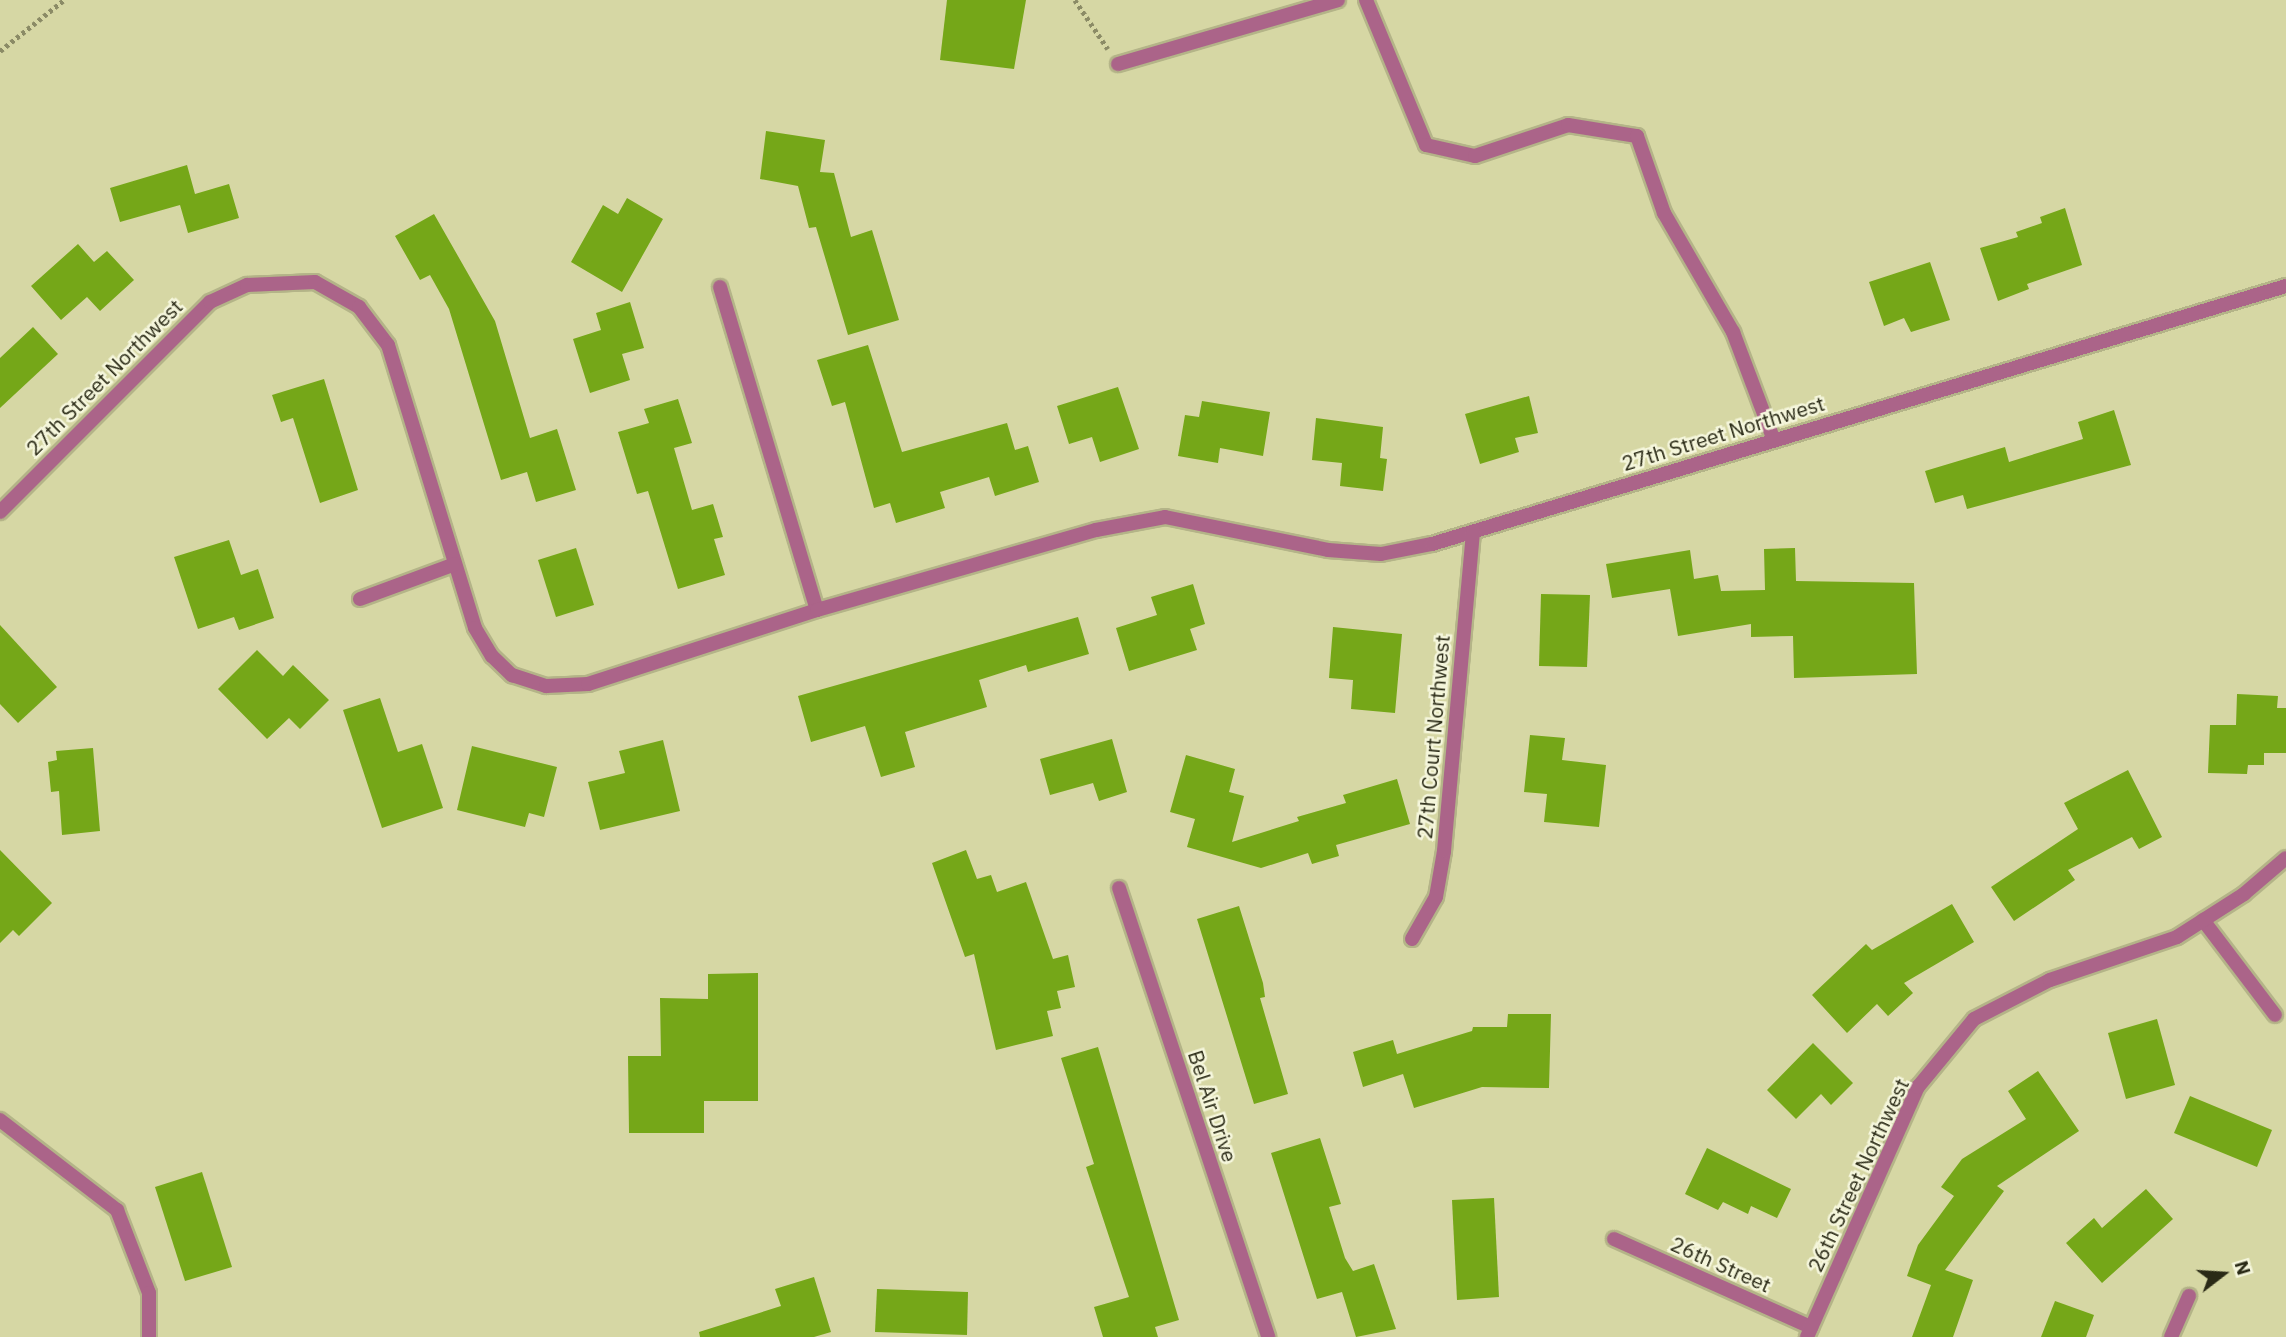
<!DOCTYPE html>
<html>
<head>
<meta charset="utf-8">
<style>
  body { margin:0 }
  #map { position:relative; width:2286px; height:1337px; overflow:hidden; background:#d6d7a4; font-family:"IBM Plex Sans",sans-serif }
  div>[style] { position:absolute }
  .building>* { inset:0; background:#75a718 }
  .path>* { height:4.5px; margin-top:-2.25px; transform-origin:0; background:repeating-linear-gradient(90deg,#8b8b66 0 3.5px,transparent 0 7px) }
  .roads { filter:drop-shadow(2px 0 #b4b488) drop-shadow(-2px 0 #b4b488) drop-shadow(0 2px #b4b488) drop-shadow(0 -2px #b4b488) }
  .street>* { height:14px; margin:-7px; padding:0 7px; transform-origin:7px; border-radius:7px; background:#ab6489 }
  span { translate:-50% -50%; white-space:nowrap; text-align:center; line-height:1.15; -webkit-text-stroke:5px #f5f6dc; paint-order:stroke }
  .street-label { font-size:21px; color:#2a2a16 }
  .north { position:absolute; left:2188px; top:1239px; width:70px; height:70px; -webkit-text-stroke:5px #f5f6dc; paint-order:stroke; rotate:73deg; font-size:19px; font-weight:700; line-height:28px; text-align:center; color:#2a2a16 }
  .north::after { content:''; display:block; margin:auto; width:24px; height:32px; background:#2a2a16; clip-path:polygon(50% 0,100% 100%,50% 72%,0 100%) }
</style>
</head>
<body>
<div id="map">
  <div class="building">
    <i style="clip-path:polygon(947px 0,1026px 0,1014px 69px,940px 60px)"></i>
    <i style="clip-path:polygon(766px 131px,825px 140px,820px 172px,834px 173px,851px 237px,872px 230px,899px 320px,848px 335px,816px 227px,809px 228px,798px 186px,760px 179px)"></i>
    <i style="clip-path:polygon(187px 165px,195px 194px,229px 184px,239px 218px,188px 233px,180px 205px,120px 222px,110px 188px)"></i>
    <i style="clip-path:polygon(627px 198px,663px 219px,622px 292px,571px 262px,603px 205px,618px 214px)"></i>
    <i style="clip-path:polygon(2065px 208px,2082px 265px,2027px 284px,2029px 289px,1998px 301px,1980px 248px,2018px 237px,2016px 232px,2042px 223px,2040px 217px)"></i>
    <i style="clip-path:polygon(434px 214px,495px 321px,530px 438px,557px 429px,576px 490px,536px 502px,527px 472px,501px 480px,449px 309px,430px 275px,420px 280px,395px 236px)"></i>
    <i style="clip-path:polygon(78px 244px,94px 262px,107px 251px,134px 280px,100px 311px,87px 297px,61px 320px,31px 286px)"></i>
    <i style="clip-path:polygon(1930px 262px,1950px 320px,1911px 332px,1904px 318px,1884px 326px,1869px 282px)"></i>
    <i style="clip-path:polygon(630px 302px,644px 348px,622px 354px,630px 380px,590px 393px,573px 339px,601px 330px,596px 313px)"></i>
    <i style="clip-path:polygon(33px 327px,58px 354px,0 408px,0 358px)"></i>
    <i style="clip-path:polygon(868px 345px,902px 452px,1007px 423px,1015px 450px,1028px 446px,1039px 482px,995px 496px,989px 477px,940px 492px,945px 508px,896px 523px,890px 503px,874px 508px,845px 402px,832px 406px,817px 360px)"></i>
    <i style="clip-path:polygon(324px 379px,358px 490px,320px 503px,293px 418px,281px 422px,272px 395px)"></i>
    <i style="clip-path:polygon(1118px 387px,1139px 449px,1100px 462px,1092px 437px,1069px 444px,1057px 406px)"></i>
    <i style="clip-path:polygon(1529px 396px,1538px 433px,1515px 438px,1519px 452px,1480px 464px,1465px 414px)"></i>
    <i style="clip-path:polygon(678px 399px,692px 443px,674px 448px,692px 510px,713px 504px,723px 537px,714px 539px,725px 575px,678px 589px,648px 491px,637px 494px,618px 432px,649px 423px,644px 409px)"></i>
    <i style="clip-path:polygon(1202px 401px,1270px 412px,1263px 456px,1220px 448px,1218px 463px,1178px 456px,1185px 415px,1199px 417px)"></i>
    <i style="clip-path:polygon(2114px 410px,2131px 465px,1967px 509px,1963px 495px,1935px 503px,1925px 471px,2005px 447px,2009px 462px,2083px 439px,2078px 422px)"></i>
    <i style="clip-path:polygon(1316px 418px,1383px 427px,1380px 458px,1387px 459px,1383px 491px,1340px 486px,1342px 463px,1312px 460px)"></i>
    <i style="clip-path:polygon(229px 540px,241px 575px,258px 569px,274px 618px,239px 630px,234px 617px,198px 629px,174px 557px)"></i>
    <i style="clip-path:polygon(576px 548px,594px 605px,556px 617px,538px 560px)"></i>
    <i style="clip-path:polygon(1795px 548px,1796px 581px,1914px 583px,1917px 674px,1794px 678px,1793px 636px,1751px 637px,1751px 624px,1678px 636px,1670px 589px,1612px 598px,1606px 564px,1690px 550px,1694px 579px,1718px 575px,1721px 591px,1765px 590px,1764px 549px)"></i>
    <i style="clip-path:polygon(1193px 584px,1205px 624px,1190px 629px,1197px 650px,1129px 671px,1116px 628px,1157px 615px,1151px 597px)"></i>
    <i style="clip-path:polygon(1541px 594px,1590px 595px,1587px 667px,1539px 666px)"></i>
    <i style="clip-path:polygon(1078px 617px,1089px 654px,1028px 672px,1026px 665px,979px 680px,987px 707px,905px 732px,915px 767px,881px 777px,865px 726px,811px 742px,798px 696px)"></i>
    <i style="clip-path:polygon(0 625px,57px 687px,18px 723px,0 704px)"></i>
    <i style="clip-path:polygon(1333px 627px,1402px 634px,1395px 713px,1351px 709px,1353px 680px,1329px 678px)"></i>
    <i style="clip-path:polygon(257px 650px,283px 676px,293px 665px,329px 700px,300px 729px,289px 718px,267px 739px,218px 689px)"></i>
    <i style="clip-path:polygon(2237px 694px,2278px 696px,2277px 708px,2286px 708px,2286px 753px,2264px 753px,2264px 765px,2248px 765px,2247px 774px,2208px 773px,2210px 725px,2236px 725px)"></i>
    <i style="clip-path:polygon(380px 698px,398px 752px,422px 744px,443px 808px,382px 828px,343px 710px)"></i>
    <i style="clip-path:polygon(1530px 735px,1565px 738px,1562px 760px,1606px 765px,1599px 827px,1544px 822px,1547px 794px,1524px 792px)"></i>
    <i style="clip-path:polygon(1112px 739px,1127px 792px,1099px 801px,1093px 783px,1050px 795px,1040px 759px)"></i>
    <i style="clip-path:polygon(663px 740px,680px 811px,600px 830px,588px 782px,625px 773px,619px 751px)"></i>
    <i style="clip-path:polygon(472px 746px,557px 767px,544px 817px,529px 813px,525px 827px,457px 810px)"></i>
    <i style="clip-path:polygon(93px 748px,100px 831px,62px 835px,59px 791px,51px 792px,48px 762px,57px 760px,56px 751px)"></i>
    <i style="clip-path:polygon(1186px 755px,1235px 769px,1229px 792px,1244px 796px,1232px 842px,1299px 821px,1297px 817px,1346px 803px,1343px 795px,1397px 779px,1410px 824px,1336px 845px,1339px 856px,1312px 864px,1308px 853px,1261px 868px,1187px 847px,1195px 819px,1170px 812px)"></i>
    <i style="clip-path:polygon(2128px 770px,2162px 837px,2139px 849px,2132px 837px,2068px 870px,2075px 880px,2014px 921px,1991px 887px,2078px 829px,2064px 803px)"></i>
    <i style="clip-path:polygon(0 850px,52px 903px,19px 936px,13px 930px,0 943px)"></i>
    <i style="clip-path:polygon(966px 850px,977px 879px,991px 875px,997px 892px,1026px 882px,1053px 959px,1068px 955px,1075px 987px,1057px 991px,1061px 1008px,1047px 1011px,1053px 1036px,996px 1050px,974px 954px,965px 957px,932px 863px)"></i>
    <i style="clip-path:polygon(1952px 904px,1974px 942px,1904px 983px,1913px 993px,1888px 1016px,1877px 1004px,1847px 1033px,1812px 995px,1866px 944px,1872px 950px)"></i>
    <i style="clip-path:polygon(1239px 906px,1263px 983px,1265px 997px,1260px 998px,1288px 1094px,1254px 1104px,1197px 919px)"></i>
    <i style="clip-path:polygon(758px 973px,758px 1101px,704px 1101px,704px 1133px,629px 1133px,628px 1056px,661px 1056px,660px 998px,708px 999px,708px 974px)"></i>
    <i style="clip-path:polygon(1508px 1014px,1551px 1014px,1549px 1088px,1482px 1087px,1414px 1108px,1403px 1074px,1363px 1087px,1353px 1052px,1393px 1040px,1397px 1054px,1472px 1031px,1473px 1027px,1507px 1027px)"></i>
    <i style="clip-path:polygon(2157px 1019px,2175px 1085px,2126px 1099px,2108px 1033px)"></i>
    <i style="clip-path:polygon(1813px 1043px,1853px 1083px,1831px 1105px,1821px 1094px,1796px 1119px,1767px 1090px)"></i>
    <i style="clip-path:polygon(1098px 1047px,1179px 1320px,1155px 1327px,1158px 1337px,1103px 1337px,1094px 1307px,1129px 1297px,1086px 1167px,1094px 1164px,1061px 1058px)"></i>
    <i style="clip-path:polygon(2038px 1071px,2079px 1131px,1997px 1186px,2004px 1191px,1945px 1270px,1973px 1280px,1953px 1337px,1912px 1337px,1931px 1285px,1907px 1276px,1918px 1245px,1954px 1196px,1941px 1187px,1962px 1159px,2026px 1119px,2008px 1091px)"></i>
    <i style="clip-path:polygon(2190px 1096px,2272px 1130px,2257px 1167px,2174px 1133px)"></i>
    <i style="clip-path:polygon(1320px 1138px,1341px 1204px,1329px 1207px,1345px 1258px,1353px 1271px,1374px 1264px,1396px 1329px,1356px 1337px,1342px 1292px,1317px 1299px,1271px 1153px)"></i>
    <i style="clip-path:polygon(1707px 1148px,1791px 1189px,1777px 1218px,1751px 1206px,1748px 1214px,1723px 1202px,1718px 1210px,1685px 1194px)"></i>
    <i style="clip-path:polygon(202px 1172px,232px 1267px,185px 1281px,155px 1187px)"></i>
    <i style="clip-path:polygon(2146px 1189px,2173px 1219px,2102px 1283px,2066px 1243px,2094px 1218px,2102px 1228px)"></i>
    <i style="clip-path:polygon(1494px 1198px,1499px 1297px,1457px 1300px,1452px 1200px)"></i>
    <i style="clip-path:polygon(814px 1277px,831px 1332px,814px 1337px,700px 1337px,699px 1332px,781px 1306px,775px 1289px)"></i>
    <i style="clip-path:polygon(877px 1289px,968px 1292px,967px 1335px,875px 1332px)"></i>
    <i style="clip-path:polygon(2055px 1301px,2094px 1315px,2086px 1337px,2041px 1337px)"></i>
  </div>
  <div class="path">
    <i style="left:1075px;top:0;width:59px;rotate:56deg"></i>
    <i style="left:0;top:51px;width:82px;rotate:-38.6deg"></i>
  </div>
  <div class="roads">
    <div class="street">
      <i style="left:1366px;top:0;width:157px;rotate:67.5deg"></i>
      <i style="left:1426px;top:145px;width:50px;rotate:12.7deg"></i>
      <i style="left:1475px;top:156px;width:98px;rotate:-18.4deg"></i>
      <i style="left:1568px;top:125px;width:70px;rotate:9.1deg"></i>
      <i style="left:1637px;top:136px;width:82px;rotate:70.7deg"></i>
      <i style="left:1664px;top:213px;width:138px;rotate:59.9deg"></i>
      <i style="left:1733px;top:332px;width:113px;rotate:69.3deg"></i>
      <i style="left:1118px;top:64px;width:229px;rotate:-16.2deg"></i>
      <i style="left:720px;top:287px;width:337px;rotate:73.3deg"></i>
      <i style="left:0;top:512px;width:297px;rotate:-45deg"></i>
      <i style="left:210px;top:302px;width:41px;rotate:-24.7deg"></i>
      <i style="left:247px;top:285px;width:68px;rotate:-2.5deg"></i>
      <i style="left:315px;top:282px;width:51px;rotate:29.6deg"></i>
      <i style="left:359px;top:307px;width:48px;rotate:52.7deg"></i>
      <i style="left:388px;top:345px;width:296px;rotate:72.9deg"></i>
      <i style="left:475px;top:628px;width:33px;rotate:59deg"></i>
      <i style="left:492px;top:656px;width:28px;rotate:44deg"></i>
      <i style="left:512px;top:675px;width:36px;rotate:18deg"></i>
      <i style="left:546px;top:686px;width:42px;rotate:-2.7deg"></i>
      <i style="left:588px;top:684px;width:241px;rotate:-17.9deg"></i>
      <i style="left:817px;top:610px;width:290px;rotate:-16deg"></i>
      <i style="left:1096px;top:530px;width:70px;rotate:-10.7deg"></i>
      <i style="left:1165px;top:517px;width:166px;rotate:11.4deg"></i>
      <i style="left:1328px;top:550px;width:53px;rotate:4.3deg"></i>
      <i style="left:1381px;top:554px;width:52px;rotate:-11.1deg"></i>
      <i style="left:1432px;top:544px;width:892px;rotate:-16.81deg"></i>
      <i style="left:360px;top:599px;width:101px;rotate:-20.2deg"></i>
      <i style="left:1119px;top:888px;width:473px;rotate:71.6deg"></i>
      <i style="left:2203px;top:920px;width:119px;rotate:52.8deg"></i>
      <i style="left:1412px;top:939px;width:48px;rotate:-60.3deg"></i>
      <i style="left:1436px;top:897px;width:47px;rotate:-80.1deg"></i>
      <i style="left:1444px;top:851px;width:320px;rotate:-84.8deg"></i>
      <i style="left:0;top:1120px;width:148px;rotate:37.6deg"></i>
      <i style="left:117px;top:1210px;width:89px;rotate:68.9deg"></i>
      <i style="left:149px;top:1293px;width:44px;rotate:90deg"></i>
      <i style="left:1614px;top:1239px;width:216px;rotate:24.1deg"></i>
      <i style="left:1807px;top:1337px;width:274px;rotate:-66.1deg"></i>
      <i style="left:1918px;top:1087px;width:88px;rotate:-50.5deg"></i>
      <i style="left:1974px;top:1019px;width:85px;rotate:-27.2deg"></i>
      <i style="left:2050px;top:980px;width:134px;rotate:-18.7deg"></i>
      <i style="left:2177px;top:937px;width:80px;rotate:-32.7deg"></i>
      <i style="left:2244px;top:894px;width:55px;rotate:-40.6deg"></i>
      <i style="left:2171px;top:1337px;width:45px;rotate:-66.3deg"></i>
    </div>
  </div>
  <div class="street-label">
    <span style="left:104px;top:377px;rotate:-45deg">27th Street Northwest</span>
    <span style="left:1723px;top:433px;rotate:-17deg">27th Street Northwest</span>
    <span style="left:1433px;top:737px;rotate:-85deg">27th Court Northwest</span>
    <span style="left:1213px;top:1106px;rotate:72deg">Bel Air Drive</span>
    <span style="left:1858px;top:1175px;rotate:-65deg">26th Street Northwest</span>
    <span style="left:1721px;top:1264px;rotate:24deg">26th Street</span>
  </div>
  <div class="north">N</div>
</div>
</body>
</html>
